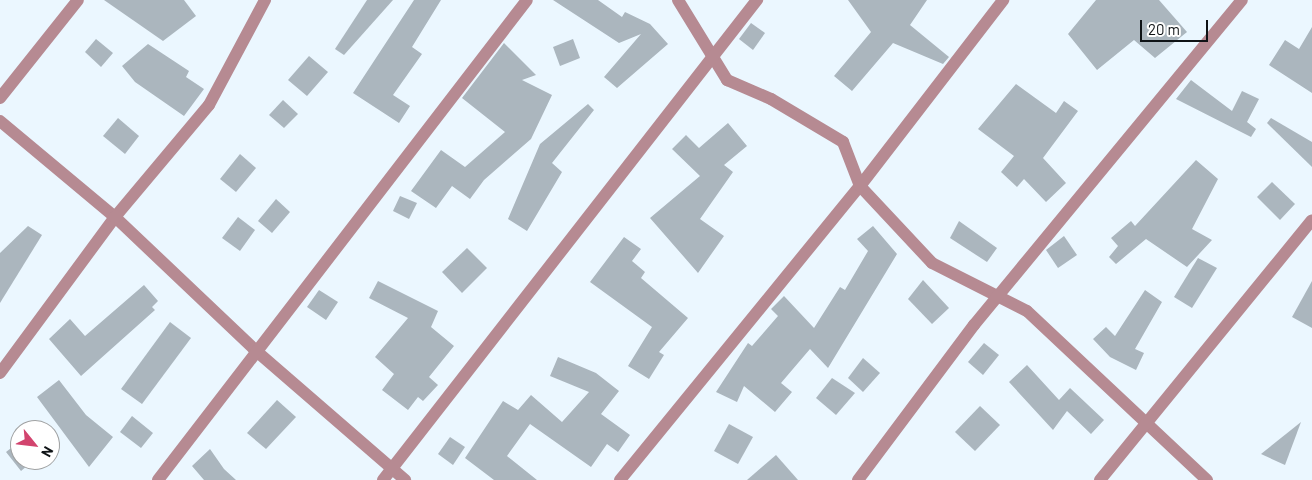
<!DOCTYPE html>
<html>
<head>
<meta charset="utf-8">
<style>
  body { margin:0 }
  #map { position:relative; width:1312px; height:480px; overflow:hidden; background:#ebf7ff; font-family:Barlow,sans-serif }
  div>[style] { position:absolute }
  .building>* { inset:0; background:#abb6be }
  .minor>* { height:12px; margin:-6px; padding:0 6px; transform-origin:6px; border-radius:6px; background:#b68a92 }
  span { translate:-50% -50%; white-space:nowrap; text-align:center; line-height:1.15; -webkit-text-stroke:5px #fff; paint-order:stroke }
  .north { position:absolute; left:10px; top:420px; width:50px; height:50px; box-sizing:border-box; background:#fff; border:1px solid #9fa1a2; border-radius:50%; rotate:119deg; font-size:14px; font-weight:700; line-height:20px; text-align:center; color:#0f1316 }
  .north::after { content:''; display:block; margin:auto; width:18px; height:22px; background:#d2446e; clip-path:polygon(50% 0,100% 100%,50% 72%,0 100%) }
  .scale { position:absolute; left:1140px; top:20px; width:68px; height:22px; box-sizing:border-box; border:2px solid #0f1316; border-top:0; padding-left:6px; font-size:15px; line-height:18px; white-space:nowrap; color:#0f1316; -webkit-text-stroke:4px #fff; paint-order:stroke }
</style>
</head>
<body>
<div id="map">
  <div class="building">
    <i style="clip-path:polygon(104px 0,184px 0,196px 16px,163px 41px)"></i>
    <i style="clip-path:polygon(367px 0,393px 0,344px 55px,335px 49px)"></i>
    <i style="clip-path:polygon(414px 0,441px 0,412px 47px,422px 54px,393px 95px,410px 106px,399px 123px,353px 93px)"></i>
    <i style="clip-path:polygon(553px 0,598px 0,622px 17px,625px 12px,650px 24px,668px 44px,617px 88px,604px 77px,641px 34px,619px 43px)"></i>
    <i style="clip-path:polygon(848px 0,927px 0,910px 25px,949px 57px,943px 64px,893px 43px,852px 91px,834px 76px,871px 32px)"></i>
    <i style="clip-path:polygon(1096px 0,1159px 0,1187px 32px,1155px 58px,1134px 40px,1097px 70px,1068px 34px)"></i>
    <i style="clip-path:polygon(751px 23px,765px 33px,753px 50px,739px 39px)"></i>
    <i style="clip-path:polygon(1312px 27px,1312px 93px,1269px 65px,1285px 40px,1299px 49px)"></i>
    <i style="clip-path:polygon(96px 39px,113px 53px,101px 67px,85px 52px)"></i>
    <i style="clip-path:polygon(573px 39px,580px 58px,560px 66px,553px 47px)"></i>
    <i style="clip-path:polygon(504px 43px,536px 75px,522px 80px,552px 95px,531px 139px,484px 180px,470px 199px,452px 186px,436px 208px,411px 191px,441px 150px,465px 167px,505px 132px,462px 98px)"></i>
    <i style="clip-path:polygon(148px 44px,189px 71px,186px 77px,204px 89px,184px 116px,135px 82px,122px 66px)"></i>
    <i style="clip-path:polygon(309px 56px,328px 72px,307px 96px,288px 80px)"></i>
    <i style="clip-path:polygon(1191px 80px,1232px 111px,1242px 91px,1259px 99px,1247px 122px,1256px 129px,1251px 137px,1176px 99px)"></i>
    <i style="clip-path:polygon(1016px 84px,1056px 113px,1064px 101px,1078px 111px,1043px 158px,1066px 183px,1046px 202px,1024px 179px,1017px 187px,1001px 172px,1014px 156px,978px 129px)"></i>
    <i style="clip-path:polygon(283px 100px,298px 114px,284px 128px,269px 115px)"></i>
    <i style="clip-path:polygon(588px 104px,594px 110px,552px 163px,562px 172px,527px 231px,508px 219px,540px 144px)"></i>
    <i style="clip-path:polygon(118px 118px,139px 136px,125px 154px,103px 136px)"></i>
    <i style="clip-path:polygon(1271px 118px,1312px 142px,1312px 167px,1267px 123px)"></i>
    <i style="clip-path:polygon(728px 123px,747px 146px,724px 165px,733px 172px,700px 219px,724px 236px,698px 273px,650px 218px,700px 176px,672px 149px,686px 135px,699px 148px)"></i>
    <i style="clip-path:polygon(240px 154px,256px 168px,236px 192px,220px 179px)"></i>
    <i style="clip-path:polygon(1196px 160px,1218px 179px,1192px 229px,1212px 240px,1187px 267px,1146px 239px,1116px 264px,1109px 257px,1118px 246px,1111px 238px,1131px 221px,1135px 226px)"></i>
    <i style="clip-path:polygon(1272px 182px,1295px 204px,1280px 220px,1257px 197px)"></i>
    <i style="clip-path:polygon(400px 196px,417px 203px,409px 219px,393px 211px)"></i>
    <i style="clip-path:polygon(276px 199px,290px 212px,272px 233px,258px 221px)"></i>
    <i style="clip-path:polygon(238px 217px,255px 230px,240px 251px,222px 238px)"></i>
    <i style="clip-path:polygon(959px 221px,997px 248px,987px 262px,950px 238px)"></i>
    <i style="clip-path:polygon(28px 226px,42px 235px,0 303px,0 253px)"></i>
    <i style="clip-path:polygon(873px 226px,897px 254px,828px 368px,810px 349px,781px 383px,792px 392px,775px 412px,744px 386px,737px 402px,716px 392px,748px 343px,752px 346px,778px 316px,771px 309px,784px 296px,814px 328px,840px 287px,845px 290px,868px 251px,857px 239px)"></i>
    <i style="clip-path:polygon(1064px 236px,1077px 255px,1058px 268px,1046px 250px)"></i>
    <i style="clip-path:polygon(624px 237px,641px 249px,632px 261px,645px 272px,641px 278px,688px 318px,659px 352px,664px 355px,649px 379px,628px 366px,652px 327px,590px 282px)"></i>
    <i style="clip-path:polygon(467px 248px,487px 268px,462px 293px,442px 272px)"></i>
    <i style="clip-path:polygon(1198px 258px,1217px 268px,1192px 308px,1174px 297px)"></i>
    <i style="clip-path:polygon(923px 280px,949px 308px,932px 324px,908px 299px)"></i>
    <i style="clip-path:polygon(378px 281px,438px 311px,431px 327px,454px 346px,429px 377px,438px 385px,423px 401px,418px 397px,408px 410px,382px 390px,394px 374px,375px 357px,408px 318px,369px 298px)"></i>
    <i style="clip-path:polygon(1312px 281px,1312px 328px,1292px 317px)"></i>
    <i style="clip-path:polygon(144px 285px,158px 301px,152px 307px,155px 310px,81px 376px,49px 339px,70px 319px,85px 336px)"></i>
    <i style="clip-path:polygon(319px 290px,338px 302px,326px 320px,307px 307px)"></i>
    <i style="clip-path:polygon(1145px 290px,1162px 302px,1135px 349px,1144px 353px,1136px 370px,1110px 357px,1093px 339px,1106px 327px,1115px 336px)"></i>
    <i style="clip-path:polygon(170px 322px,191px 338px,142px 404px,121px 389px)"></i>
    <i style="clip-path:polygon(984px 343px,999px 355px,983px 375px,968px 362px)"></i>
    <i style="clip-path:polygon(558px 357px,596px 373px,619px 391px,601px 414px,630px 435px,618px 452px,607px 444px,591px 467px,530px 424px,507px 456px,537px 480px,494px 480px,465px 458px,503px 401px,518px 410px,531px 395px,562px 422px,589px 392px,550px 376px)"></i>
    <i style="clip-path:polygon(863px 358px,880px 373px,863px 392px,848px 378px)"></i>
    <i style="clip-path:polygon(1027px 365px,1059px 400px,1070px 388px,1104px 420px,1091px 434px,1067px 411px,1053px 430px,1009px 382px)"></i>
    <i style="clip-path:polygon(832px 378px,855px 393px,836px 415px,816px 398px)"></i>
    <i style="clip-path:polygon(59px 380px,86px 415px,113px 437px,89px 467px,37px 397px)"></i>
    <i style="clip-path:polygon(277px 400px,296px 417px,266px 449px,247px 433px)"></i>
    <i style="clip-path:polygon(980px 406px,1000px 425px,975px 451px,955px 432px)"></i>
    <i style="clip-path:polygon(132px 416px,153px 433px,141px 448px,120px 432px)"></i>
    <i style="clip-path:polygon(1301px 422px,1285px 465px,1261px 454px)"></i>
    <i style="clip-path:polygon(729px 424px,753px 437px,738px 464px,714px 451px)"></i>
    <i style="clip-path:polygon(450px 437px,465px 447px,453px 465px,438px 454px)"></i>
    <i style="clip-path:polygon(20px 441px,20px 460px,34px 460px,21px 471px,6px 452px)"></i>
    <i style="clip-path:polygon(210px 449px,224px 469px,236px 480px,204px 480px,192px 466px)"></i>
    <i style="clip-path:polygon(776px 455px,798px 480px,747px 480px)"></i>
  </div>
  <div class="minor">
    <i style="left:678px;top:0;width:94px;rotate:58.5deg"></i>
    <i style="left:727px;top:80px;width:48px;rotate:23.4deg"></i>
    <i style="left:771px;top:99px;width:84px;rotate:30.8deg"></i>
    <i style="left:843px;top:142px;width:47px;rotate:68.9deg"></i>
    <i style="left:860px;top:186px;width:105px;rotate:46.9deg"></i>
    <i style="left:932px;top:263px;width:106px;rotate:26.8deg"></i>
    <i style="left:1027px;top:311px;width:247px;rotate:43.2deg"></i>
    <i style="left:0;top:98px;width:125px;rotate:-51.5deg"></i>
    <i style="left:0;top:121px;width:150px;rotate:39.9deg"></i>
    <i style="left:115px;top:217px;width:192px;rotate:43.5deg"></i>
    <i style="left:254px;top:349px;width:200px;rotate:40.9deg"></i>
    <i style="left:0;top:373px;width:194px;rotate:-53.6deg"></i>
    <i style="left:115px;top:217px;width:146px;rotate:-50deg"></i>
    <i style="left:209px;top:105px;width:119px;rotate:-61.9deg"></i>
    <i style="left:158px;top:480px;width:605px;rotate:-52.45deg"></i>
    <i style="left:383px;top:480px;width:609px;rotate:-52.08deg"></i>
    <i style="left:620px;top:480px;width:380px;rotate:-50.8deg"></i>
    <i style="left:860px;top:186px;width:235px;rotate:-52.4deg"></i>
    <i style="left:858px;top:480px;width:194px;rotate:-53.2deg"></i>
    <i style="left:974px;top:325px;width:421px;rotate:-50.5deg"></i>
    <i style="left:1100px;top:480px;width:335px;rotate:-50.8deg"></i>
  </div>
  <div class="north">N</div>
  <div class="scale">20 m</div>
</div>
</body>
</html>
